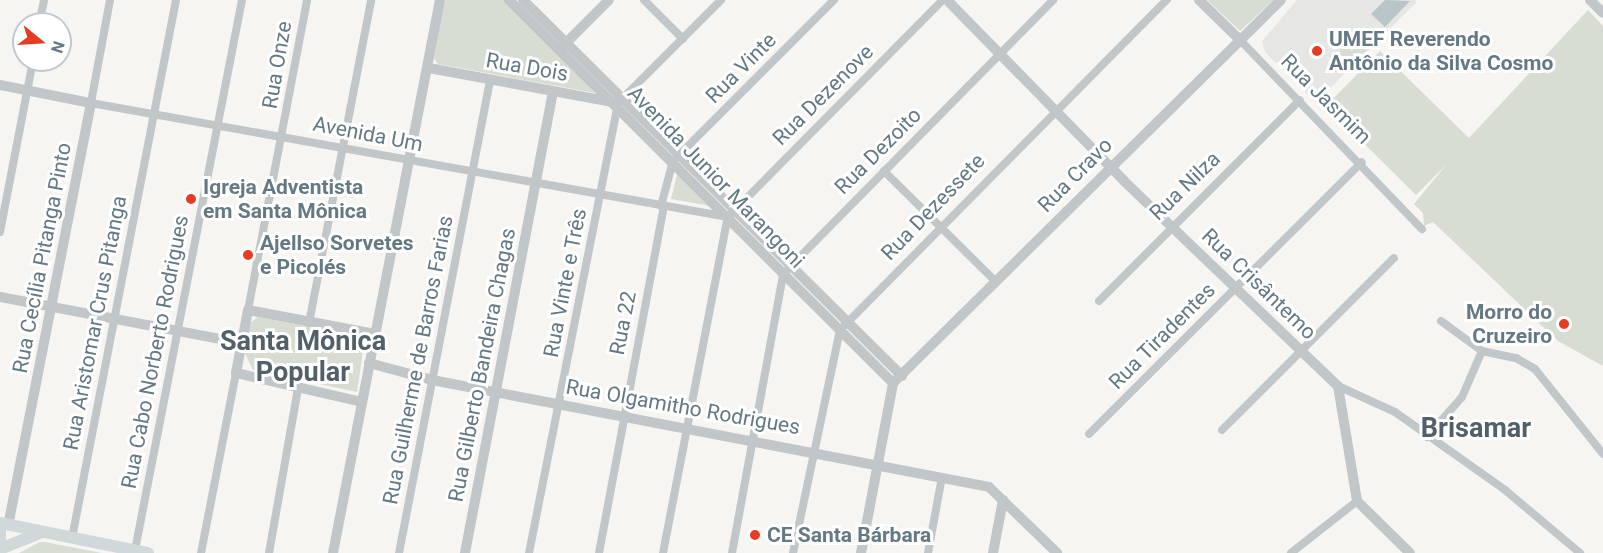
<!DOCTYPE html>
<html>
<head>
<meta charset="utf-8">
<style>
  body { margin:0 }
  #map { position:relative; width:1603px; height:553px; overflow:hidden; background:#f6f5f2; font-family:Roboto,sans-serif }
  div>[style] { position:absolute }
  .built>* { inset:0; background:#e6e7e5 }
  .green>* { inset:0; background:#d8ddd3 }
  .round { border-radius:50% }
  .water>* { inset:0; background:#b8c6c9 }
  .minor>* { height:8px; margin:-4px; padding:0 4px; transform-origin:4px; border-radius:4px; background:#c1c6c8 }
  .tertiary>* { height:10px; margin:-5px; padding:0 5px; transform-origin:5px; border-radius:5px; background:#c1c6c8 }
  .secondary>* { height:12px; margin:-6px; padding:0 6px; transform-origin:6px; border-radius:6px; background:#d1d8da }
  .dots>* { width:16px; height:16px; translate:-50% -50%; box-sizing:border-box; border:3px solid #fff; border-radius:50% }
  span { translate:-50% -50%; white-space:nowrap; text-align:center; line-height:1.15; -webkit-text-stroke:6px #fff; paint-order:stroke }
  .poi-label { font-size:21px; color:#647984; font-weight:700 }
  .left { translate:0 -50%; text-align:left }
  .right { translate:-100% -50%; text-align:right }
  .street-label { font-size:21px; color:#647984 }
  .district-label { font-size:27px; color:#526169; font-weight:700 }
  .north { position:absolute; left:12px; top:12px; width:60px; height:60px; box-sizing:border-box; background:#fff; border:2px solid #c1c9ce; border-radius:50%; rotate:108deg; font-size:16px; font-weight:700; line-height:24px; text-align:center; color:#647984 }
  .north::after { content:''; display:block; margin:auto; width:21px; height:27px; background:#e73c21; clip-path:polygon(50% 0,100% 100%,50% 72%,0 100%) }
</style>
</head>
<body>
<div id="map">
  <div class="built">
    <i style="clip-path:polygon(1297px 0,1415px 0,1417px 2px,1316px 102px,1265px 52px,1262px 41px)"></i>
  </div>
  <div class="green">
    <i style="clip-path:polygon(444px 0,504px 0,595px 93px,438px 64px,434px 59px)"></i>
    <i style="clip-path:polygon(1207px 0,1274px 0,1240px 31px)"></i>
    <i style="clip-path:polygon(1588px 10px,1603px 26px,1603px 366px,1558px 341px,1433px 222px,1424px 226px,1423px 213px,1414px 204px,1446px 165px,1416px 195px,1326px 106px,1380px 51px,1469px 138px)"></i>
    <i class="round" style="left:1340px;top:39px;width:26px;height:26px"></i>
    <i style="clip-path:polygon(678px 171px,711px 206px,671px 199px)"></i>
    <i style="clip-path:polygon(258px 317px,365px 337px,357px 392px,253px 370px,244px 351px,250px 323px)"></i>
    <i style="clip-path:polygon(40px 542px,45px 542px,102px 553px,19px 553px)"></i>
  </div>
  <div class="water">
    <i style="clip-path:polygon(1385px 0,1410px 1px,1385px 27px,1371px 14px)"></i>
  </div>
  <div class="minor">
    <i style="left:110px;top:0;width:105px;rotate:100.5deg"></i>
    <i style="left:91px;top:103px;width:647px;rotate:10.15deg"></i>
    <i style="left:644px;top:0;width:55px;rotate:45deg"></i>
    <i style="left:39px;top:24px;width:25px;rotate:-78deg"></i>
    <i style="left:1239px;top:39px;width:264px;rotate:46.1deg"></i>
    <i style="left:624px;top:97px;width:137px;rotate:-45deg"></i>
    <i style="left:884px;top:171px;width:156px;rotate:44.7deg"></i>
    <i style="left:661px;top:206px;width:47px;rotate:-75.1deg"></i>
    <i style="left:673px;top:161px;width:228px;rotate:-45deg"></i>
    <i style="left:0;top:232px;width:175px;rotate:-79.1deg"></i>
    <i style="left:1099px;top:301px;width:284px;rotate:-45deg"></i>
    <i style="left:248px;top:310px;width:316px;rotate:-79.2deg"></i>
    <i style="left:1441px;top:321px;width:51px;rotate:36.2deg"></i>
    <i style="left:1482px;top:351px;width:35px;rotate:12deg"></i>
    <i style="left:1516px;top:358px;width:22px;rotate:30deg"></i>
    <i style="left:1535px;top:369px;width:109px;rotate:51.3deg"></i>
    <i style="left:309px;top:323px;width:329px;rotate:-79.1deg"></i>
    <i style="left:1338px;top:386px;width:63px;rotate:24.5deg"></i>
    <i style="left:1395px;top:412px;width:135px;rotate:35.3deg"></i>
    <i style="left:1505px;top:490px;width:98px;rotate:40deg"></i>
    <i style="left:1222px;top:430px;width:243px;rotate:-45deg"></i>
    <i style="left:1089px;top:434px;width:385px;rotate:-44.9deg"></i>
    <i style="left:1427px;top:437px;width:53px;rotate:-48.8deg"></i>
    <i style="left:1462px;top:397px;width:50px;rotate:-66.5deg"></i>
    <i style="left:72px;top:538px;width:548px;rotate:-79.06deg"></i>
    <i style="left:135px;top:550px;width:560px;rotate:-78.99deg"></i>
    <i style="left:201px;top:553px;width:183px;rotate:-79deg"></i>
    <i style="left:269px;top:553px;width:168px;rotate:-80deg"></i>
    <i style="left:399px;top:553px;width:481px;rotate:-79.1deg"></i>
    <i style="left:529px;top:553px;width:458px;rotate:-78.8deg"></i>
    <i style="left:599px;top:553px;width:352px;rotate:-79.4deg"></i>
    <i style="left:663px;top:553px;width:342px;rotate:-79.1deg"></i>
    <i style="left:728px;top:217px;width:305px;rotate:-45.3deg"></i>
    <i style="left:732px;top:553px;width:284px;rotate:-79.6deg"></i>
    <i style="left:783px;top:274px;width:385px;rotate:-45.4deg"></i>
    <i style="left:793px;top:553px;width:228px;rotate:-78.1deg"></i>
    <i style="left:840px;top:330px;width:465px;rotate:-45.3deg"></i>
    <i style="left:928px;top:553px;width:77px;rotate:-79.6deg"></i>
    <i style="left:1291px;top:553px;width:84px;rotate:-38.2deg"></i>
  </div>
  <div class="tertiary">
    <i style="left:509px;top:0;width:542px;rotate:44.93deg"></i>
    <i style="left:523px;top:0;width:534px;rotate:44.77deg"></i>
    <i style="left:947px;top:0;width:253px;rotate:45.6deg"></i>
    <i style="left:1124px;top:181px;width:296px;rotate:43.8deg"></i>
    <i style="left:1338px;top:386px;width:117px;rotate:80.6deg"></i>
    <i style="left:1357px;top:501px;width:74px;rotate:44.5deg"></i>
    <i style="left:1199px;top:0;width:56px;rotate:44.3deg"></i>
    <i style="left:1590px;top:0;width:18px;rotate:45deg"></i>
    <i style="left:562px;top:47px;width:66px;rotate:-45deg"></i>
    <i style="left:429px;top:68px;width:191px;rotate:10.5deg"></i>
    <i style="left:0;top:85px;width:93px;rotate:11.2deg"></i>
    <i style="left:91px;top:103px;width:430px;rotate:101.1deg"></i>
    <i style="left:0;top:297px;width:246px;rotate:10.8deg"></i>
    <i style="left:369px;top:363px;width:65px;rotate:15.1deg"></i>
    <i style="left:432px;top:380px;width:567px;rotate:10.87deg"></i>
    <i style="left:989px;top:487px;width:95px;rotate:44.1deg"></i>
    <i style="left:362px;top:402px;width:129px;rotate:-167deg"></i>
    <i style="left:236px;top:373px;width:64px;rotate:-79.2deg"></i>
    <i style="left:248px;top:310px;width:129px;rotate:10.7deg"></i>
    <i style="left:333px;top:553px;width:563px;rotate:-79.05deg"></i>
    <i style="left:465px;top:553px;width:469px;rotate:-79.2deg"></i>
    <i style="left:861px;top:553px;width:173px;rotate:-79.3deg"></i>
    <i style="left:893px;top:383px;width:545px;rotate:-44.63deg"></i>
    <i style="left:993px;top:553px;width:54px;rotate:-79.3deg"></i>
  </div>
  <div class="secondary">
    <i style="left:0;top:523px;width:151px;rotate:11.5deg"></i>
    <i style="left:0;top:529px;width:18px;rotate:90deg"></i>
    <i style="left:0;top:549px;width:43px;rotate:-21.8deg"></i>
  </div>
  <div class="dots">
    <i style="left:1317px;top:51px;background:#e73c21"></i>
    <i style="left:191px;top:199px;background:#e73c21"></i>
    <i style="left:248px;top:255px;background:#e73c21"></i>
    <i style="left:1564px;top:324px;background:#e73c21"></i>
    <i style="left:755px;top:535px;background:#e73c21"></i>
  </div>
  <div class="poi-label">
    <span class="left" style="left:1329px;top:51px">UMEF Reverendo<br>Antônio da Silva Cosmo</span>
    <span class="left" style="left:203px;top:199px">Igreja Adventista<br>em Santa Mônica</span>
    <span class="left" style="left:260px;top:255px">Ajellso Sorvetes<br>e Picolés</span>
    <span class="right" style="left:1552px;top:324px">Morro do<br>Cruzeiro</span>
    <span class="left" style="left:767px;top:535px">CE Santa Bárbara</span>
  </div>
  <div class="street-label">
    <span style="left:277px;top:65px;rotate:-80deg">Rua Onze</span>
    <span style="left:527px;top:67px;rotate:10deg">Rua Dois</span>
    <span style="left:741px;top:68px;rotate:-45deg">Rua Vinte</span>
    <span style="left:823px;top:95px;rotate:-45deg">Rua Dezenove</span>
    <span style="left:1326px;top:99px;rotate:45deg">Rua Jasmim</span>
    <span style="left:368px;top:134px;rotate:11deg">Avenida Um</span>
    <span style="left:878px;top:151px;rotate:-45deg">Rua Dezoito</span>
    <span style="left:1075px;top:175px;rotate:-45deg">Rua Cravo</span>
    <span style="left:716px;top:177px;rotate:46deg">Avenida Junior Marangoni</span>
    <span style="left:1185px;top:186px;rotate:-44deg">Rua Nilza</span>
    <span style="left:933px;top:207px;rotate:-46deg">Rua Dezessete</span>
    <span style="left:42px;top:258px;rotate:-79deg">Rua Cecília Pitanga Pinto</span>
    <span style="left:565px;top:283px;rotate:-79deg">Rua Vinte e Três</span>
    <span style="left:1259px;top:284px;rotate:44deg">Rua Crisântemo</span>
    <span style="left:95px;top:323px;rotate:-79deg">Rua Aristomar Crus Pitanga</span>
    <span style="left:623px;top:323px;rotate:-79deg">Rua 22</span>
    <span style="left:1162px;top:336px;rotate:-45deg">Rua Tiradentes</span>
    <span style="left:155px;top:352px;rotate:-79deg">Rua Cabo Norberto Rodrigues</span>
    <span style="left:418px;top:360px;rotate:-79deg">Rua Guilherme de Barros Farias</span>
    <span style="left:482px;top:365px;rotate:-79deg">Rua Gilberto Bandeira Chagas</span>
    <span style="left:683px;top:407px;rotate:10deg">Rua Olgamitho Rodrigues</span>
  </div>
  <div class="district-label">
    <span style="left:303px;top:357px">Santa Mônica<br>Popular</span>
    <span style="left:1476px;top:429px">Brisamar</span>
  </div>
  <div class="north">N</div>
</div>
</body>
</html>
